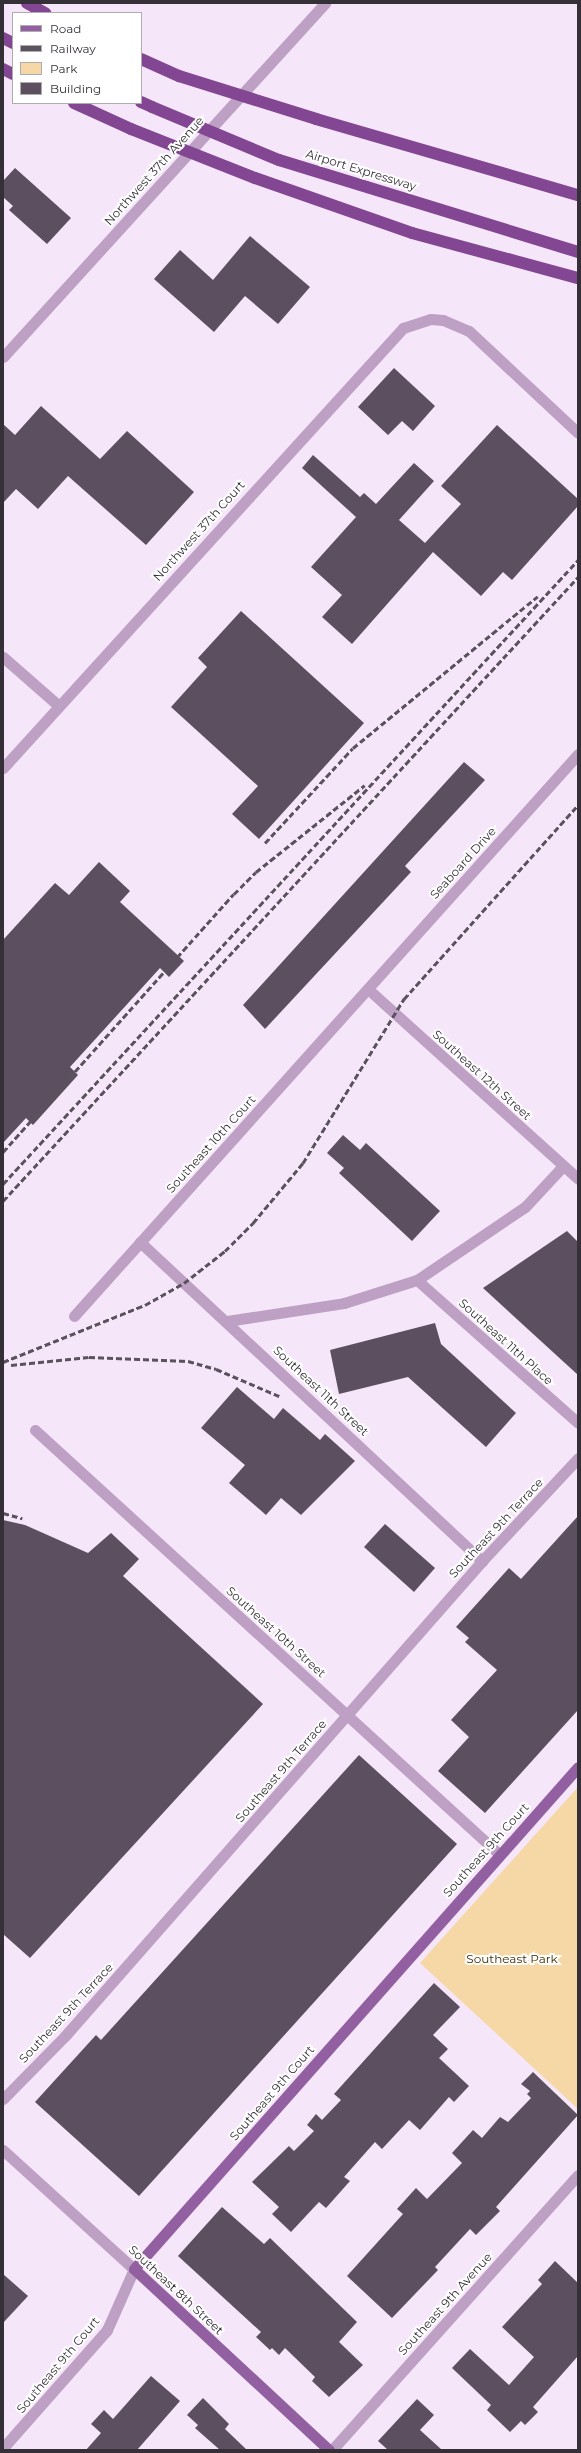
<!DOCTYPE html>
<html>
<head>
<meta charset="utf-8">
<style>
  body { margin:0 }
  #map { position:relative; width:581px; height:2453px; overflow:hidden; background:#f5e6f9; font-family:Montserrat,sans-serif }
  div>[style] { position:absolute }
  .green>* { inset:0; background:#f6d8a6 }
  .building>* { inset:0; background:#5c4f5f }
  .minor>* { height:11px; margin:-5.5px; padding:0 5.5px; transform-origin:5.5px; border-radius:5.5px; background:#bda0c4 }
  .tertiary>* { height:11px; margin:-5.5px; padding:0 5.5px; transform-origin:5.5px; border-radius:5.5px; background:#bda0c4 }
  .primary>* { height:11px; margin:-5.5px; padding:0 5.5px; transform-origin:5.5px; border-radius:5.5px; background:#925fa0 }
  .motorway>* { height:12px; margin:-6px; padding:0 6px; transform-origin:6px; border-radius:6px; background:#834692 }
  .rail>* { height:3px; margin-top:-1.5px; transform-origin:0; background:repeating-linear-gradient(90deg,#5a525c 0 6px,transparent 0 9px) }
  .motorway-bridge>* { height:12px; margin:-6px; padding:0 6px; transform-origin:6px; border-radius:6px; background:#834692 }
  span { translate:-50% -50%; white-space:nowrap; text-align:center; line-height:1.15; -webkit-text-stroke:4px #fff; paint-order:stroke }
  .street-label { font-size:12px; color:#352f37 }
  .park-label { font-size:12px; color:#412d03 }
  .frame { position:absolute; inset:0; border:4px solid #352f37; pointer-events:none }
  .legend { position:absolute; left:12px; top:12px; width:130px; height:92px; box-sizing:border-box; background:#fff; border:1px solid #aeacaf; margin:0; padding:5px 7px; list-style:none; font-size:12px; color:#352f37 }
  .legend li { display:flex; align-items:center; gap:8px; height:20px }
  .legend b { width:20px; border:1px solid #aeacaf }
</style>
</head>
<body>
<div id="map">
  <div class="green">
    <i style="clip-path:polygon(578px 1787px,578px 2109px,420px 1963px)"></i>
  </div>
  <div class="building">
    <i style="clip-path:polygon(15px 168px,71px 218px,47px 244px,9px 210px,13px 206px,3px 197px,3px 181px)"></i>
    <i style="clip-path:polygon(250px 236px,310px 287px,278px 324px,245px 296px,214px 332px,154px 279px,180px 250px,213px 280px)"></i>
    <i style="clip-path:polygon(394px 368px,435px 406px,413px 431px,402px 421px,388px 435px,358px 407px)"></i>
    <i style="clip-path:polygon(41px 406px,100px 459px,127px 431px,194px 492px,146px 545px,68px 476px,38px 509px,16px 489px,3px 503px,3px 424px,15px 435px)"></i>
    <i style="clip-path:polygon(497px 425px,578px 499px,578px 506px,512px 580px,503px 572px,481px 596px,433px 552px,352px 644px,322px 617px,342px 595px,311px 567px,356px 517px,302px 468px,313px 455px,360px 497px,364px 493px,376px 504px,414px 463px,434px 481px,399px 520px,425px 543px,461px 504px,441px 486px)"></i>
    <i style="clip-path:polygon(241px 611px,364px 723px,259px 839px,232px 814px,258px 786px,171px 707px,207px 667px,198px 658px)"></i>
    <i style="clip-path:polygon(464px 762px,485px 780px,405px 866px,411px 872px,265px 1029px,243px 1005px)"></i>
    <i style="clip-path:polygon(99px 862px,130px 891px,120px 902px,184px 961px,169px 977px,160px 968px,70px 1067px,78px 1075px,33px 1125px,26px 1118px,3px 1143px,3px 940px,55px 883px,69px 895px)"></i>
    <i style="clip-path:polygon(343px 1135px,360px 1150px,366px 1143px,440px 1211px,412px 1241px,339px 1173px,344px 1168px,327px 1153px)"></i>
    <i style="clip-path:polygon(567px 1231px,578px 1242px,578px 1375px,483px 1288px)"></i>
    <i style="clip-path:polygon(435px 1323px,441px 1344px,516px 1413px,486px 1447px,408px 1377px,339px 1394px,330px 1350px)"></i>
    <i style="clip-path:polygon(237px 1387px,274px 1419px,283px 1408px,320px 1440px,325px 1434px,355px 1461px,301px 1515px,281px 1498px,266px 1515px,229px 1483px,245px 1465px,201px 1428px)"></i>
    <i style="clip-path:polygon(578px 1516px,578px 1710px,485px 1813px,438px 1771px,469px 1737px,451px 1720px,497px 1670px,465px 1642px,469px 1638px,456px 1627px,509px 1568px,521px 1579px)"></i>
    <i style="clip-path:polygon(3px 1520px,25px 1525px,88px 1553px,111px 1533px,139px 1559px,123px 1576px,263px 1704px,30px 1958px,3px 1934px)"></i>
    <i style="clip-path:polygon(385px 1524px,435px 1568px,414px 1592px,364px 1547px)"></i>
    <i style="clip-path:polygon(359px 1755px,457px 1844px,139px 2196px,35px 2102px,96px 2035px,101px 2040px)"></i>
    <i style="clip-path:polygon(434px 1983px,460px 2007px,433px 2035px,448px 2049px,439px 2058px,469px 2086px,454px 2102px,449px 2097px,420px 2130px,409px 2120px,382px 2149px,375px 2142px,344px 2177px,350px 2181px,326px 2208px,319px 2202px,291px 2232px,272px 2214px,279px 2207px,252px 2182px,289px 2146px,294px 2151px,314px 2131px,307px 2125px,316px 2114px,322px 2120px,341px 2100px,334px 2094px)"></i>
    <i style="clip-path:polygon(533px 2072px,578px 2115px,496px 2207px,500px 2211px,476px 2235px,470px 2229px,435px 2267px,438px 2270px,392px 2318px,347px 2276px,403px 2214px,397px 2209px,416px 2188px,427px 2199px,462px 2163px,452px 2153px,473px 2130px,482px 2138px,500px 2117px,508px 2122px,531px 2098px,527px 2094px,530px 2091px,521px 2084px)"></i>
    <i style="clip-path:polygon(222px 2207px,264px 2244px,270px 2238px,357px 2322px,339px 2342px,363px 2365px,329px 2397px,312px 2381px,315px 2377px,285px 2348px,279px 2355px,272px 2348px,270px 2350px,256px 2337px,261px 2332px,178px 2256px)"></i>
    <i style="clip-path:polygon(555px 2261px,578px 2283px,578px 2356px,533px 2407px,538px 2412px,525px 2425px,521px 2421px,510px 2432px,487px 2410px,491px 2405px,452px 2368px,470px 2349px,509px 2385px,534px 2357px,502px 2327px,542px 2284px,538px 2280px)"></i>
    <i style="clip-path:polygon(3px 2274px,28px 2296px,3px 2323px)"></i>
    <i style="clip-path:polygon(151px 2376px,180px 2401px,137px 2450px,86px 2450px,101px 2433px,91px 2424px,104px 2410px,113px 2419px)"></i>
    <i style="clip-path:polygon(203px 2398px,229px 2424px,225px 2429px,247px 2450px,220px 2450px,195px 2428px,198px 2425px,187px 2415px)"></i>
    <i style="clip-path:polygon(417px 2399px,434px 2415px,420px 2430px,442px 2450px,388px 2450px,378px 2441px)"></i>
  </div>
  <div class="minor">
    <i style="left:3px;top:657px;width:74px;rotate:41.2deg"></i>
    <i style="left:3px;top:768px;width:595px;rotate:-47.73deg"></i>
    <i style="left:403px;top:328px;width:29px;rotate:-18deg"></i>
    <i style="left:431px;top:319px;width:12px;rotate:5deg"></i>
    <i style="left:443px;top:320px;width:28px;rotate:23deg"></i>
    <i style="left:469px;top:331px;width:149px;rotate:43.1deg"></i>
    <i style="left:368px;top:989px;width:283px;rotate:42.1deg"></i>
    <i style="left:140px;top:1242px;width:468px;rotate:43deg"></i>
    <i style="left:417px;top:1280px;width:215px;rotate:41.6deg"></i>
    <i style="left:74px;top:1316px;width:755px;rotate:-48.11deg"></i>
    <i style="left:227px;top:1321px;width:118px;rotate:-8.7deg"></i>
    <i style="left:344px;top:1303px;width:77px;rotate:-17.5deg"></i>
    <i style="left:417px;top:1280px;width:130px;rotate:-34.1deg"></i>
    <i style="left:525px;top:1207px;width:56px;rotate:-47.2deg"></i>
    <i style="left:35px;top:1430px;width:629px;rotate:42.42deg"></i>
    <i style="left:3px;top:2099px;width:88px;rotate:-45.5deg"></i>
    <i style="left:65px;top:2036px;width:632px;rotate:-48.72deg"></i>
    <i style="left:482px;top:1561px;width:141px;rotate:-47deg"></i>
    <i style="left:332px;top:2450px;width:369px;rotate:-48.2deg"></i>
  </div>
  <div class="tertiary">
    <i style="left:3px;top:357px;width:479px;rotate:-47.7deg"></i>
    <i style="left:3px;top:2150px;width:177px;rotate:42.3deg"></i>
    <i style="left:134px;top:2269px;width:67px;rotate:113.9deg"></i>
    <i style="left:107px;top:2330px;width:157px;rotate:131.4deg"></i>
  </div>
  <div class="primary">
    <i style="left:329px;top:2450px;width:266px;rotate:-137.1deg"></i>
    <i style="left:134px;top:2269px;width:670px;rotate:-48.51deg"></i>
  </div>
  <div class="motorway">
    <i style="left:27px;top:3px;width:21px;rotate:29deg"></i>
    <i style="left:3px;top:38px;width:11px;rotate:27deg"></i>
    <i style="left:141px;top:59px;width:42px;rotate:24.1deg"></i>
    <i style="left:3px;top:69px;width:11px;rotate:27deg"></i>
    <i style="left:141px;top:102px;width:12px;rotate:24deg"></i>
    <i style="left:74px;top:103px;width:63px;rotate:24.5deg"></i>
    <i style="left:316px;top:119px;width:273px;rotate:16.2deg"></i>
    <i style="left:279px;top:160px;width:313px;rotate:17.1deg"></i>
    <i style="left:255px;top:178px;width:166px;rotate:19.3deg"></i>
    <i style="left:412px;top:233px;width:172px;rotate:15.2deg"></i>
  </div>
  <div class="rail">
    <i style="left:265px;top:843px;width:129px;rotate:-47.2deg"></i>
    <i style="left:353px;top:748px;width:239px;rotate:-39.4deg"></i>
    <i style="left:3px;top:1152px;width:346px;rotate:-48.2deg"></i>
    <i style="left:234px;top:894px;width:31px;rotate:-45deg"></i>
    <i style="left:256px;top:872px;width:139px;rotate:-38.6deg"></i>
    <i style="left:3px;top:1184px;width:849px;rotate:-47.34deg"></i>
    <i style="left:3px;top:1201px;width:849px;rotate:-47.34deg"></i>
    <i style="left:3px;top:1362px;width:153px;rotate:-21.9deg"></i>
    <i style="left:145px;top:1305px;width:45px;rotate:-29.4deg"></i>
    <i style="left:184px;top:1283px;width:52px;rotate:-38deg"></i>
    <i style="left:225px;top:1251px;width:40px;rotate:-45deg"></i>
    <i style="left:253px;top:1223px;width:78px;rotate:-50.2deg"></i>
    <i style="left:303px;top:1163px;width:193px;rotate:-58.4deg"></i>
    <i style="left:404px;top:999px;width:261px;rotate:-48.1deg"></i>
    <i style="left:11px;top:1365px;width:78px;rotate:-5.9deg"></i>
    <i style="left:89px;top:1357px;width:99px;rotate:2.3deg"></i>
    <i style="left:188px;top:1361px;width:29px;rotate:16deg"></i>
    <i style="left:216px;top:1369px;width:69px;rotate:23.2deg"></i>
    <i style="left:3px;top:1513px;width:20px;rotate:15deg"></i>
  </div>
  <div class="motorway-bridge">
    <i style="left:179px;top:76px;width:144px;rotate:17.4deg"></i>
    <i style="left:152px;top:107px;width:138px;rotate:22.7deg"></i>
    <i style="left:131px;top:129px;width:133px;rotate:21.6deg"></i>
  </div>
  <div class="street-label">
    <span style="left:361px;top:170px;rotate:17deg">Airport Expressway</span>
    <span style="left:154px;top:171px;rotate:-48deg">Northwest 37th Avenue</span>
    <span style="left:199px;top:531px;rotate:-48deg">Northwest 37th Court</span>
    <span style="left:463px;top:863px;rotate:-48deg">Seaboard Drive</span>
    <span style="left:482px;top:1075px;rotate:42deg">Southeast 12th Street</span>
    <span style="left:211px;top:1144px;rotate:-48deg">Southeast 10th Court</span>
    <span style="left:506px;top:1342px;rotate:42deg">Southeast 11th Place</span>
    <span style="left:321px;top:1391px;rotate:43deg">Southeast 11th Street</span>
    <span style="left:496px;top:1528px;rotate:-47deg">Southeast 9th Terrace</span>
    <span style="left:276px;top:1632px;rotate:42deg">Southeast 10th Street</span>
    <span style="left:281px;top:1771px;rotate:-49deg">Southeast 9th Terrace</span>
    <span style="left:486px;top:1850px;rotate:-48deg">Southeast 9th Court</span>
    <span style="left:66px;top:2013px;rotate:-47deg">Southeast 9th Terrace</span>
    <span style="left:272px;top:2093px;rotate:-49deg">Southeast 9th Court</span>
    <span style="left:176px;top:2290px;rotate:43deg">Southeast 8th Street</span>
    <span style="left:445px;top:2304px;rotate:-48deg">Southeast 9th Avenue</span>
    <span style="left:58px;top:2365px;rotate:-50deg">Southeast 9th Court</span>
  </div>
  <div class="park-label">
    <span style="left:512px;top:1959px">Southeast Park</span>
  </div>
  <div class="frame"></div>
  <ul class="legend">
  <li><b style="height:5px;background:#925fa0"></b>Road</li>
  <li><b style="height:5px;background:#5a525c"></b>Railway</li>
  <li><b style="height:11px;background:#f6d8a6"></b>Park</li>
  <li><b style="height:11px;background:#5c4f5f"></b>Building</li>
  </ul>
</div>
</body>
</html>
